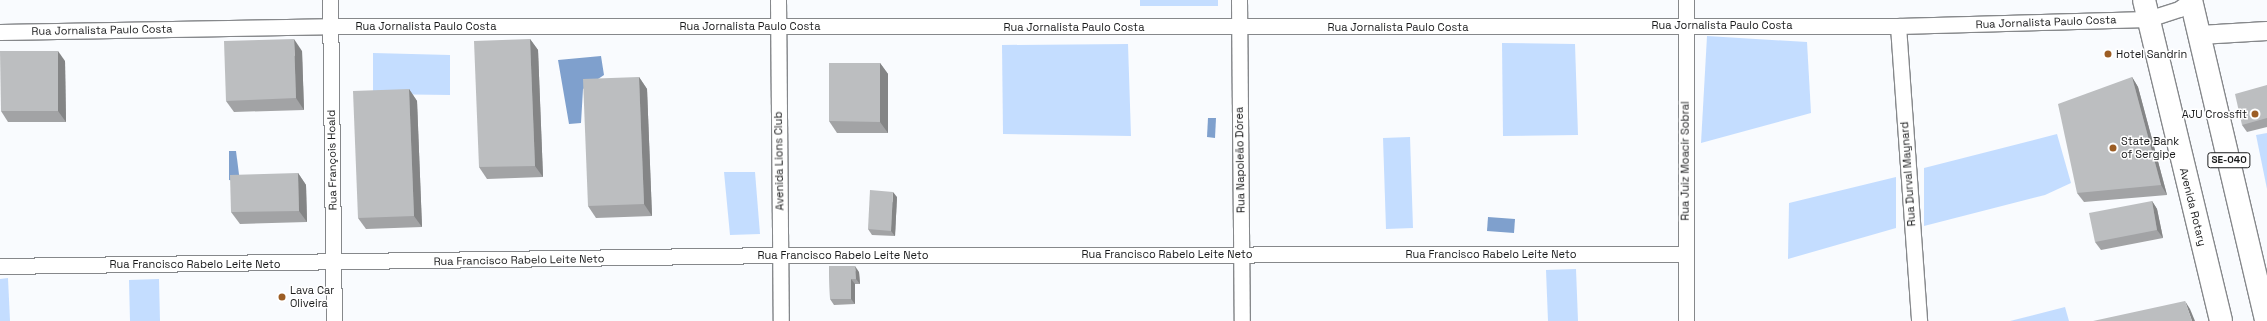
<!DOCTYPE html>
<html>
<head>
<meta charset="utf-8">
<style>
  body { margin:0 }
  #map { position:relative; width:2267px; height:321px; overflow:hidden; background:#f9fbfe; font-family:"Space Grotesk",sans-serif }
  div>[style] { position:absolute }
  .green>* { inset:0; background:#c4ddff }
  .water>* { inset:0; background:#7fa0cd }
  .roads { filter:drop-shadow(1px 0 #86888b) drop-shadow(-1px 0 #86888b) drop-shadow(0 1px #86888b) drop-shadow(0 -1px #86888b) }
  .minor>* { height:15px; margin:-7.5px; padding:0 7.5px; transform-origin:7.5px; border-radius:7.5px; background:#fff }
  .tertiary>* { height:18px; margin:-9px; padding:0 9px; transform-origin:9px; border-radius:9px; background:#fff }
  .primary>* { height:22px; margin:-11px; padding:0 11px; transform-origin:11px; border-radius:11px; background:#fff }
  .wall>* { inset:0; background:#a2a3a5 }
  .shaded-wall>* { inset:0; background:#848586 }
  .building>* { inset:0; background:#bcbec0 }
  .dots>* { width:11px; height:11px; translate:-50% -50%; box-sizing:border-box; border:2px solid #fff; border-radius:50% }
  span { translate:-50% -50%; white-space:nowrap; text-align:center; line-height:1.15; -webkit-text-stroke:3px #fff; paint-order:stroke }
  .shield-label span { padding:1px 3px; background:#fff; border:1px solid; border-radius:3px; -webkit-text-stroke-width:0 }
  .shield-label { font-size:10px; color:#1a1b1c; font-weight:700 }
  .street-label { font-size:11px; color:#1a1b1c }
  .poi-label { font-size:11px; color:#1a1b1c }
  .left { translate:0 -50%; text-align:left }
  .right { translate:-100% -50%; text-align:right }
</style>
</head>
<body>
<div id="map">
  <div class="green">
    <i style="clip-path:polygon(1140px 0,1218px 0,1218px 6px,1140px 6px)"></i>
    <i style="clip-path:polygon(1707px 36px,1807px 42px,1811px 113px,1701px 143px)"></i>
    <i style="clip-path:polygon(1502px 43px,1575px 44px,1578px 135px,1503px 136px)"></i>
    <i style="clip-path:polygon(1128px 44px,1131px 136px,1003px 134px,1002px 45px)"></i>
    <i style="clip-path:polygon(373px 53px,450px 55px,450px 95px,373px 94px)"></i>
    <i style="clip-path:polygon(2267px 133px,2267px 189px,2256px 135px)"></i>
    <i style="clip-path:polygon(2057px 134px,2071px 183px,2045px 195px,1924px 226px,1924px 168px)"></i>
    <i style="clip-path:polygon(1410px 137px,1413px 228px,1386px 229px,1383px 138px)"></i>
    <i style="clip-path:polygon(724px 172px,755px 172px,760px 234px,730px 235px)"></i>
    <i style="clip-path:polygon(1896px 177px,1896px 228px,1788px 259px,1789px 203px)"></i>
    <i style="clip-path:polygon(1576px 269px,1578px 321px,1548px 321px,1546px 270px)"></i>
    <i style="clip-path:polygon(8px 278px,10px 321px,0 321px,0 279px)"></i>
    <i style="clip-path:polygon(159px 279px,160px 321px,130px 321px,129px 280px)"></i>
    <i style="clip-path:polygon(2065px 307px,2069px 321px,2010px 321px)"></i>
  </div>
  <div class="water">
    <i style="clip-path:polygon(601px 56px,604px 75px,583px 89px,581px 123px,569px 124px,558px 60px)"></i>
    <i style="clip-path:polygon(1208px 118px,1216px 118px,1215px 138px,1207px 137px)"></i>
    <i style="clip-path:polygon(229px 151px,236px 151px,240px 182px,229px 180px)"></i>
    <i style="clip-path:polygon(1488px 217px,1515px 219px,1514px 233px,1487px 231px)"></i>
  </div>
  <div class="roads">
    <div class="minor">
      <i style="left:330px;top:0;width:321px;rotate:89.3deg"></i>
      <i style="left:778px;top:0;width:321px;rotate:89.5deg"></i>
      <i style="left:1239px;top:0;width:321px;rotate:89.5deg"></i>
      <i style="left:1686px;top:0;width:321px;rotate:90deg"></i>
      <i style="left:1898px;top:26px;width:296px;rotate:85.9deg"></i>
      <i style="left:0;top:32px;width:329px;rotate:-1deg"></i>
      <i style="left:329px;top:26px;width:1569px"></i>
      <i style="left:1898px;top:26px;width:250px;rotate:-1.6deg"></i>
      <i style="left:2148px;top:19px;width:33px;rotate:-18deg"></i>
      <i style="left:2179px;top:9px;width:15px;rotate:-37deg"></i>
      <i style="left:0;top:266px;width:780px;rotate:-0.81deg"></i>
      <i style="left:780px;top:255px;width:905px;rotate:-0.06deg"></i>
    </div>
    <div class="tertiary">
      <i style="left:2200px;top:35px;width:67px;rotate:-3.4deg"></i>
    </div>
    <div class="primary">
      <i style="left:2144px;top:0;width:330px;rotate:76.5deg"></i>
      <i style="left:2191px;top:0;width:330px;rotate:76.8deg"></i>
    </div>
  </div>
  <div class="wall">
    <i style="clip-path:polygon(530px 39px,538px 50px,543px 177px,487px 179px,479px 167px)"></i>
    <i style="clip-path:polygon(302px 51px,304px 110px,234px 112px,226px 101px)"></i>
    <i style="clip-path:polygon(65px 61px,66px 122px,8px 122px,1px 111px)"></i>
    <i style="clip-path:polygon(880px 63px,888px 74px,888px 133px,837px 133px,829px 121px)"></i>
    <i style="clip-path:polygon(639px 77px,647px 89px,652px 216px,596px 218px,588px 206px)"></i>
    <i style="clip-path:polygon(2132px 77px,2138px 87px,2167px 195px,2084px 202px,2077px 193px)"></i>
    <i style="clip-path:polygon(2267px 85px,2267px 127px,2247px 132px,2242px 125px)"></i>
    <i style="clip-path:polygon(409px 89px,417px 101px,422px 227px,366px 229px,358px 218px)"></i>
    <i style="clip-path:polygon(298px 173px,306px 185px,307px 222px,240px 224px,231px 212px)"></i>
    <i style="clip-path:polygon(897px 197px,895px 236px,872px 235px,868px 229px)"></i>
    <i style="clip-path:polygon(2152px 201px,2157px 209px,2163px 238px,2101px 250px,2095px 242px)"></i>
    <i style="clip-path:polygon(829px 266px,859px 272px,860px 284px,855px 284px,855px 304px,834px 305px,830px 299px)"></i>
  </div>
  <div class="shaded-wall">
    <i style="clip-path:polygon(294px 39px,302px 51px,304px 110px,296px 98px)"></i>
    <i style="clip-path:polygon(530px 39px,538px 50px,543px 177px,535px 166px)"></i>
    <i style="clip-path:polygon(58px 51px,65px 61px,66px 122px,58px 111px)"></i>
    <i style="clip-path:polygon(880px 63px,888px 74px,888px 133px,880px 122px)"></i>
    <i style="clip-path:polygon(639px 77px,647px 89px,652px 216px,644px 204px)"></i>
    <i style="clip-path:polygon(2132px 77px,2138px 87px,2167px 195px,2161px 185px)"></i>
    <i style="clip-path:polygon(409px 89px,417px 101px,422px 227px,414px 216px)"></i>
    <i style="clip-path:polygon(298px 173px,306px 185px,307px 222px,299px 211px)"></i>
    <i style="clip-path:polygon(893px 192px,897px 197px,895px 236px,891px 231px)"></i>
    <i style="clip-path:polygon(2152px 201px,2157px 209px,2163px 238px,2157px 230px)"></i>
    <i style="clip-path:polygon(855px 266px,859px 272px,860px 284px,856px 279px)"></i>
    <i style="clip-path:polygon(851px 279px,855px 284px,855px 304px,851px 299px)"></i>
    <i style="clip-path:polygon(2185px 301px,2190px 309px,2195px 321px,2192px 321px)"></i>
  </div>
  <div class="building">
    <i style="clip-path:polygon(294px 39px,296px 98px,226px 101px,224px 41px)"></i>
    <i style="clip-path:polygon(530px 39px,535px 166px,479px 167px,474px 41px)"></i>
    <i style="clip-path:polygon(0 51px,58px 51px,58px 111px,1px 111px)"></i>
    <i style="clip-path:polygon(829px 63px,880px 63px,880px 122px,829px 121px)"></i>
    <i style="clip-path:polygon(639px 77px,644px 204px,588px 206px,583px 79px)"></i>
    <i style="clip-path:polygon(2132px 77px,2161px 185px,2077px 193px,2058px 104px)"></i>
    <i style="clip-path:polygon(2267px 85px,2267px 118px,2242px 125px,2235px 94px)"></i>
    <i style="clip-path:polygon(409px 89px,414px 216px,358px 218px,353px 91px)"></i>
    <i style="clip-path:polygon(298px 173px,299px 211px,231px 212px,230px 175px)"></i>
    <i style="clip-path:polygon(870px 190px,893px 192px,891px 231px,868px 229px)"></i>
    <i style="clip-path:polygon(2152px 201px,2157px 230px,2095px 242px,2089px 213px)"></i>
    <i style="clip-path:polygon(829px 266px,855px 266px,856px 279px,851px 279px,851px 299px,830px 299px)"></i>
    <i style="clip-path:polygon(2185px 301px,2192px 321px,2093px 321px)"></i>
  </div>
  <div class="dots">
    <i style="left:2108px;top:54px;background:#9c5d24"></i>
    <i style="left:2255px;top:114px;background:#9c5d24"></i>
    <i style="left:2113px;top:148px;background:#9c5d24"></i>
    <i style="left:282px;top:297px;background:#9c5d24"></i>
  </div>
  <div class="shield-label">
    <span style="left:2229px;top:160px">SE-040</span>
  </div>
  <div class="street-label">
    <span style="left:2046px;top:22px;rotate:-2deg">Rua Jornalista Paulo Costa</span>
    <span style="left:1722px;top:25px">Rua Jornalista Paulo Costa</span>
    <span style="left:426px;top:26px">Rua Jornalista Paulo Costa</span>
    <span style="left:750px;top:26px">Rua Jornalista Paulo Costa</span>
    <span style="left:1074px;top:27px">Rua Jornalista Paulo Costa</span>
    <span style="left:1398px;top:27px">Rua Jornalista Paulo Costa</span>
    <span style="left:102px;top:30px;rotate:-1deg">Rua Jornalista Paulo Costa</span>
    <span style="left:332px;top:160px;rotate:-91deg">Rua François Hoald</span>
    <span style="left:1240px;top:160px;rotate:-91deg">Rua Napoleão Dórea</span>
    <span style="left:779px;top:161px;rotate:-91deg">Avenida Lions Club</span>
    <span style="left:1685px;top:161px;rotate:-90deg">Rua Juiz Moacir Sobral</span>
    <span style="left:1908px;top:174px;rotate:-94deg">Rua Durval Maynard</span>
    <span style="left:2193px;top:207px;rotate:76deg">Avenida Rotary</span>
    <span style="left:1167px;top:254px">Rua Francisco Rabelo Leite Neto</span>
    <span style="left:1491px;top:254px">Rua Francisco Rabelo Leite Neto</span>
    <span style="left:843px;top:255px">Rua Francisco Rabelo Leite Neto</span>
    <span style="left:519px;top:260px;rotate:-1deg">Rua Francisco Rabelo Leite Neto</span>
    <span style="left:195px;top:264px">Rua Francisco Rabelo Leite Neto</span>
  </div>
  <div class="poi-label">
    <span class="left" style="left:2116px;top:54px">Hotel Sandrin</span>
    <span class="right" style="left:2247px;top:114px">AJU Crossfit</span>
    <span class="left" style="left:2121px;top:148px">State Bank<br>of Sergipe</span>
    <span class="left" style="left:290px;top:297px">Lava Car<br>Oliveira</span>
  </div>
</div>
</body>
</html>
